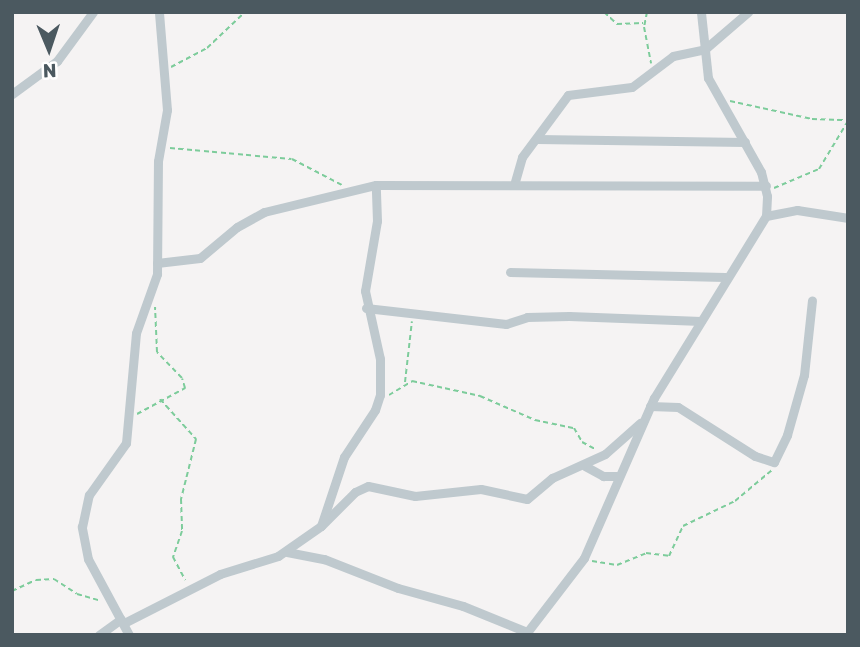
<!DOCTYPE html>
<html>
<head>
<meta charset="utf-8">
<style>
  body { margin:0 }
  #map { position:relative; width:860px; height:647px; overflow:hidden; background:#f5f3f3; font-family:Rubik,sans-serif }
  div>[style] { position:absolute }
  .path>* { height:2px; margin-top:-1px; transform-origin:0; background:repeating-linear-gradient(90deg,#7dcc9b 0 5px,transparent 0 8.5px) }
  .minor>* { height:9px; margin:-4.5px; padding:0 4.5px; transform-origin:4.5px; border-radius:4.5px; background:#bfc9ce }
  span { translate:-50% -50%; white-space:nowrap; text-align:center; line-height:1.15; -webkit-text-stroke:7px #fff; paint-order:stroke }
  .frame { position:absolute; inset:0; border:14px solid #4b5960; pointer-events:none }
  .north { position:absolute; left:14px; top:14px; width:70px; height:70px; -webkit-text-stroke:5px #fff; paint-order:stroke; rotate:178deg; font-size:19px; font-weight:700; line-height:28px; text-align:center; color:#4b5960 }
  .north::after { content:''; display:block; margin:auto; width:24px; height:32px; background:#4b5960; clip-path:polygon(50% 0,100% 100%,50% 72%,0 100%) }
</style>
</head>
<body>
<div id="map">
  <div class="path">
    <i style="left:604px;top:12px;width:18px;rotate:43deg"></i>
    <i style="left:617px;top:24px;width:26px;rotate:-2deg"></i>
    <i style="left:647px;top:12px;width:15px;rotate:101deg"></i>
    <i style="left:644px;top:27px;width:37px;rotate:79deg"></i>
    <i style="left:171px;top:67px;width:41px;rotate:-27.8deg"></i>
    <i style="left:207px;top:48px;width:52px;rotate:-43.5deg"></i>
    <i style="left:730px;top:101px;width:84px;rotate:12.4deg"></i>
    <i style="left:812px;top:119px;width:36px;rotate:2deg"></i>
    <i style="left:170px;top:148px;width:122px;rotate:5.2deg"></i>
    <i style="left:292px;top:159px;width:56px;rotate:27.5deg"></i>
    <i style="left:774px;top:188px;width:49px;rotate:-22.9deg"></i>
    <i style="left:819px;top:169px;width:56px;rotate:-58.9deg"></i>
    <i style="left:405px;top:382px;width:61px;rotate:-83.5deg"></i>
    <i style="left:389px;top:395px;width:27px;rotate:-31deg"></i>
    <i style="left:412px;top:381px;width:70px;rotate:12.4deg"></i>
    <i style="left:480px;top:396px;width:60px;rotate:23.6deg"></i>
    <i style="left:535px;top:420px;width:40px;rotate:12deg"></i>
    <i style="left:574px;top:428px;width:16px;rotate:60deg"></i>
    <i style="left:582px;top:442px;width:15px;rotate:28deg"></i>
    <i style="left:160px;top:399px;width:54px;rotate:48deg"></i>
    <i style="left:196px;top:439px;width:62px;rotate:104deg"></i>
    <i style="left:181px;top:499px;width:32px;rotate:88deg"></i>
    <i style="left:182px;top:531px;width:28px;rotate:109deg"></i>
    <i style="left:173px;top:557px;width:26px;rotate:62deg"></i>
    <i style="left:137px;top:414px;width:55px;rotate:-28.4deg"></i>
    <i style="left:185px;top:388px;width:10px;rotate:-107deg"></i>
    <i style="left:182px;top:378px;width:36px;rotate:-134deg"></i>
    <i style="left:157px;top:352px;width:45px;rotate:-92.5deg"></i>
    <i style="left:592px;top:561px;width:25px;rotate:9deg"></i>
    <i style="left:617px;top:565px;width:31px;rotate:-22deg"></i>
    <i style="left:646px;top:553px;width:23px;rotate:7deg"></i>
    <i style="left:669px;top:556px;width:33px;rotate:-65deg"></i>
    <i style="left:683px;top:526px;width:58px;rotate:-25.7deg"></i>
    <i style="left:735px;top:501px;width:48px;rotate:-40deg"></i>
    <i style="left:12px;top:591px;width:26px;rotate:-25deg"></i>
    <i style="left:36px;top:580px;width:18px;rotate:-3deg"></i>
    <i style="left:54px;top:579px;width:27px;rotate:33deg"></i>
    <i style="left:77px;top:594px;width:25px;rotate:16deg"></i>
  </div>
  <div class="minor">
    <i style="left:12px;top:94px;width:56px;rotate:-36.3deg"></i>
    <i style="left:57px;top:61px;width:61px;rotate:-53.7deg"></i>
    <i style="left:537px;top:139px;width:208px;rotate:0.8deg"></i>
    <i style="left:514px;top:185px;width:29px;rotate:-74deg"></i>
    <i style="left:522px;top:157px;width:77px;rotate:-53.4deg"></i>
    <i style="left:568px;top:95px;width:64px;rotate:-7.1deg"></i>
    <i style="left:632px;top:87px;width:51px;rotate:-37.1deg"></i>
    <i style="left:673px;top:56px;width:33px;rotate:-12deg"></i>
    <i style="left:705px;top:49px;width:57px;rotate:-40.7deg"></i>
    <i style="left:766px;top:216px;width:32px;rotate:-11deg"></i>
    <i style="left:797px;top:210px;width:52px;rotate:8.9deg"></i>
    <i style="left:157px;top:263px;width:43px;rotate:-6.6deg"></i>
    <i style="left:200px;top:258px;width:48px;rotate:-40deg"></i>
    <i style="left:237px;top:227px;width:31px;rotate:-29deg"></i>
    <i style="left:264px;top:212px;width:115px;rotate:-13.6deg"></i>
    <i style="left:376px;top:185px;width:390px;rotate:0.1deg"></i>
    <i style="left:510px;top:272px;width:215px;rotate:1.3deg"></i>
    <i style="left:366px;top:308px;width:141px;rotate:6.5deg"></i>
    <i style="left:506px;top:324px;width:22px;rotate:-18deg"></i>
    <i style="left:527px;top:317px;width:42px;rotate:-1.4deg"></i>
    <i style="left:569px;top:316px;width:132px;rotate:2.2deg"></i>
    <i style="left:650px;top:406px;width:28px;rotate:2deg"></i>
    <i style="left:678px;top:407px;width:91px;rotate:32.5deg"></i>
    <i style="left:755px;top:456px;width:20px;rotate:18deg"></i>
    <i style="left:774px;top:462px;width:30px;rotate:-64deg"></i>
    <i style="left:787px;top:435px;width:62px;rotate:-74.2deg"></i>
    <i style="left:804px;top:375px;width:75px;rotate:-83.9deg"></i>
    <i style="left:585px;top:466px;width:21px;rotate:29deg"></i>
    <i style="left:603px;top:476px;width:15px"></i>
    <i style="left:321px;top:526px;width:48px;rotate:-45deg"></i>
    <i style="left:355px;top:492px;width:14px;rotate:-25deg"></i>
    <i style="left:368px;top:486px;width:48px;rotate:12deg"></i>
    <i style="left:415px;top:496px;width:66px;rotate:-6.1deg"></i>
    <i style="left:481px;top:489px;width:47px;rotate:12.3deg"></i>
    <i style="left:527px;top:499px;width:33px;rotate:-40deg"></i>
    <i style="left:552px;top:478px;width:58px;rotate:-24.4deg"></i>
    <i style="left:605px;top:454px;width:47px;rotate:-41.5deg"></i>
    <i style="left:287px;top:552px;width:38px;rotate:11deg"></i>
    <i style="left:324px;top:559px;width:79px;rotate:21.4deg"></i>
    <i style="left:398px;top:588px;width:67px;rotate:15.5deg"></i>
    <i style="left:463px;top:606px;width:69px;rotate:22.1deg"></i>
    <i style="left:124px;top:623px;width:108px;rotate:-27deg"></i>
    <i style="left:220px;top:574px;width:61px;rotate:-17.2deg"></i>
    <i style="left:278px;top:556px;width:52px;rotate:-34.9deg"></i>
    <i style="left:321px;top:526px;width:73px;rotate:-71.6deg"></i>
    <i style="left:344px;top:457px;width:56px;rotate:-56.6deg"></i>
    <i style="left:375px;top:410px;width:16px;rotate:-72deg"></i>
    <i style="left:380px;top:395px;width:36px;rotate:-90deg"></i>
    <i style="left:380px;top:359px;width:70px;rotate:-102.4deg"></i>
    <i style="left:365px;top:291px;width:71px;rotate:-80.3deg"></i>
    <i style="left:377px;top:221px;width:36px;rotate:-92deg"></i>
    <i style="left:99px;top:635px;width:27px;rotate:-36deg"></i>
    <i style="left:129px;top:635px;width:86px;rotate:-118.3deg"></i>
    <i style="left:88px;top:559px;width:33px;rotate:-101deg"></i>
    <i style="left:82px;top:527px;width:33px;rotate:-78deg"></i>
    <i style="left:89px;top:495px;width:64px;rotate:-54.6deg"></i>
    <i style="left:126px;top:443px;width:110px;rotate:-84.8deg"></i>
    <i style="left:136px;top:333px;width:63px;rotate:-70.4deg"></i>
    <i style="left:157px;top:274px;width:113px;rotate:-89.5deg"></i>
    <i style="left:158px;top:161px;width:52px;rotate:-80deg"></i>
    <i style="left:167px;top:110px;width:98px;rotate:-94.7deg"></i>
    <i style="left:525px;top:635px;width:97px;rotate:-52.5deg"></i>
    <i style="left:584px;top:558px;width:175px;rotate:-66.4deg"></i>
    <i style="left:654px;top:398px;width:214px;rotate:-58.4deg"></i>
    <i style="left:766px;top:216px;width:20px;rotate:-87deg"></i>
    <i style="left:767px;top:196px;width:25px;rotate:-104deg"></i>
    <i style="left:761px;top:172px;width:108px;rotate:-119.4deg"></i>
    <i style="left:708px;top:78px;width:66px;rotate:-96.1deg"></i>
  </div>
  <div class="frame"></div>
  <div class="north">N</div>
</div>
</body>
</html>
